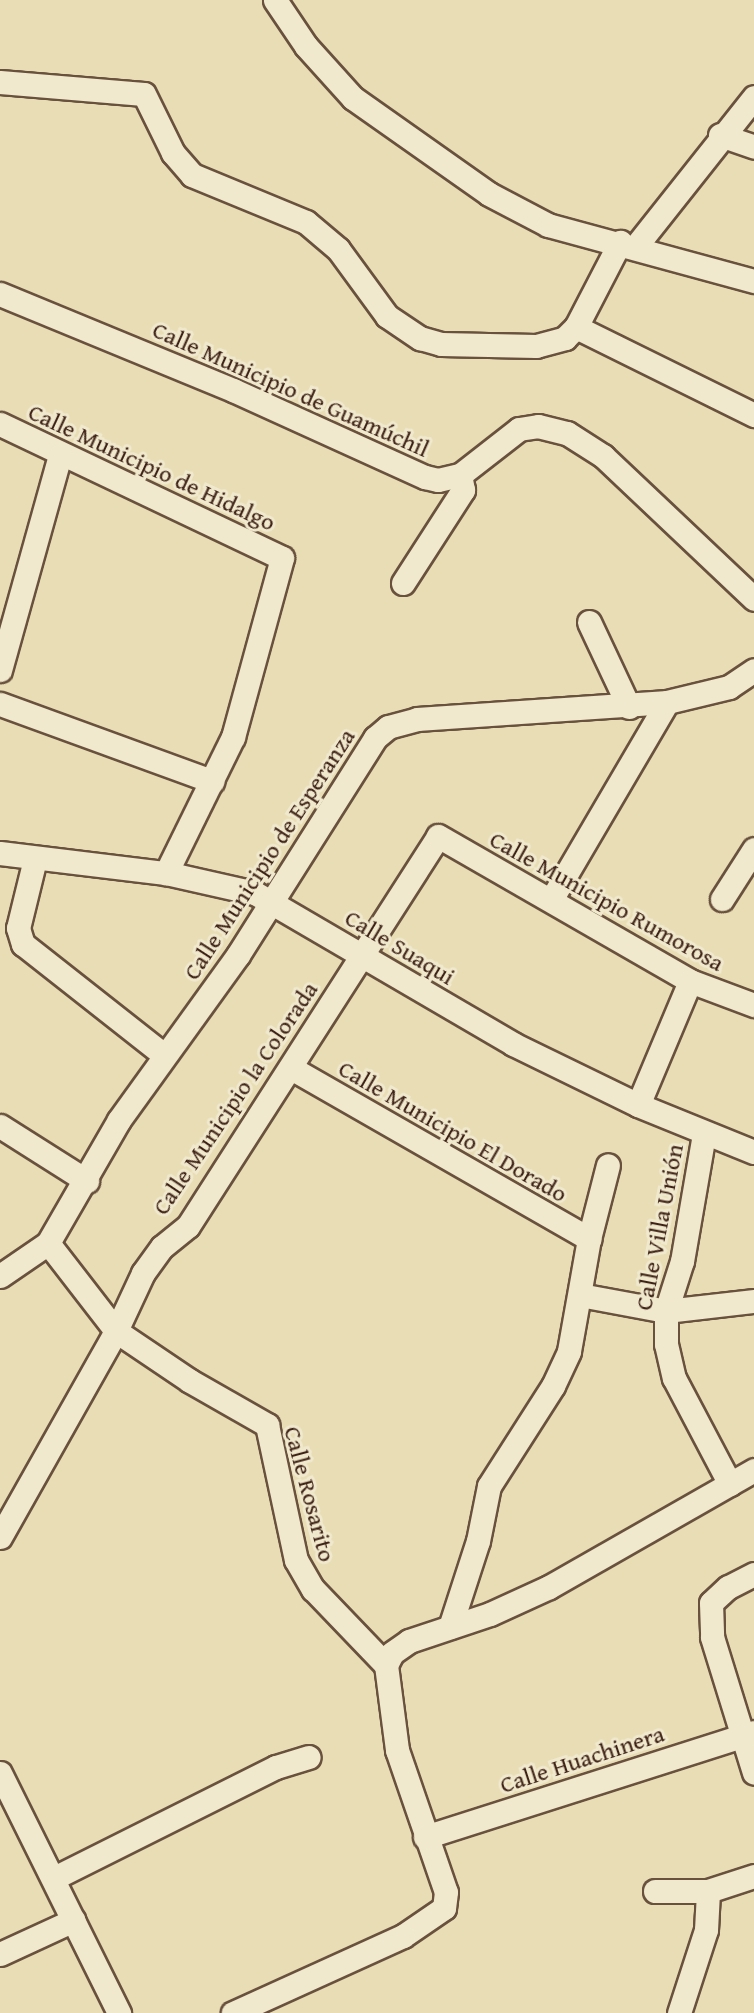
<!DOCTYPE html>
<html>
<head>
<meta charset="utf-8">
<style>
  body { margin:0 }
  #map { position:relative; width:754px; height:2013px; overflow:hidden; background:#e8ddb4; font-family:"Gentium Book Plus",serif }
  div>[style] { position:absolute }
  .roads { filter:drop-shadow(2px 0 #69513e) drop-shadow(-2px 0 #69513e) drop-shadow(0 2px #69513e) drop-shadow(0 -2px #69513e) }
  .minor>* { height:23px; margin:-11.5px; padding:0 11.5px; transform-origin:11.5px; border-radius:11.5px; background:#f0e9ce }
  span { translate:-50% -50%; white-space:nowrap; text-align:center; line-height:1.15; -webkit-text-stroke:6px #f0e9ce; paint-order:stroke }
  .street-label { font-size:24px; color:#3f2216 }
</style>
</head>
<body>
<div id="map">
  <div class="roads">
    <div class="minor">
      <i style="left:275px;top:0;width:55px;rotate:56deg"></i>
      <i style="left:306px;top:46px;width:70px;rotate:47.9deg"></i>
      <i style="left:353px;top:98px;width:166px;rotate:35.2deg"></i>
      <i style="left:489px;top:194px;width:67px;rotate:27.7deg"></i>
      <i style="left:548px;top:225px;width:213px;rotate:15.2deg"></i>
      <i style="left:0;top:82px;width:144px;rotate:4.8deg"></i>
      <i style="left:144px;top:94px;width:66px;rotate:63.8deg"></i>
      <i style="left:173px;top:153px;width:29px;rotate:49deg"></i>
      <i style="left:192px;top:175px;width:123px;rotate:22.4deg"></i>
      <i style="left:306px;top:222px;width:42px;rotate:40.2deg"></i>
      <i style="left:338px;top:249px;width:83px;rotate:53.8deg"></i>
      <i style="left:387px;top:316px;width:40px;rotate:34deg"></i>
      <i style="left:420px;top:338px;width:22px;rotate:16deg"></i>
      <i style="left:441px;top:344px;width:95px;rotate:1.2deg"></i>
      <i style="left:536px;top:346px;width:30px;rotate:-15deg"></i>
      <i style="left:565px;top:338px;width:16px;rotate:-45deg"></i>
      <i style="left:576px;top:327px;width:96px;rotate:-62.6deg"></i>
      <i style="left:720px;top:135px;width:36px;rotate:19deg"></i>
      <i style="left:636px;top:246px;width:190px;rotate:-51.6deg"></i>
      <i style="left:0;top:294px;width:252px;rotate:22.4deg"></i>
      <i style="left:233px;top:390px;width:211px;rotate:24.4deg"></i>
      <i style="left:425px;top:477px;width:13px;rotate:13deg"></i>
      <i style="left:438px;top:480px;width:23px;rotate:-13deg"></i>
      <i style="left:460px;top:475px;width:75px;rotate:-37.9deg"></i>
      <i style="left:519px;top:429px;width:19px;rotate:-9deg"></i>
      <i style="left:538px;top:426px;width:30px;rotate:14deg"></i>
      <i style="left:567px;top:433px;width:43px;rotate:32.6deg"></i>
      <i style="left:603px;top:456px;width:208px;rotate:43.4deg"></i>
      <i style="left:576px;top:327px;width:199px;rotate:26.3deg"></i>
      <i style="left:0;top:424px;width:312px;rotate:25.4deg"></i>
      <i style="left:282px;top:558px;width:186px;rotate:105.3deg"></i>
      <i style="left:233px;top:737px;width:152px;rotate:116.2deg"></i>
      <i style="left:403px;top:583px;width:111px;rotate:-57.2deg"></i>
      <i style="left:463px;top:490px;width:15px;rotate:-101deg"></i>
      <i style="left:589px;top:622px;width:94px;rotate:64.8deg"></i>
      <i style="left:0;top:670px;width:223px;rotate:-74.4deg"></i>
      <i style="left:0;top:704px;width:226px;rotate:20deg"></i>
      <i style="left:0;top:853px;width:167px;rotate:6.9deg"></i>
      <i style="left:166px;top:873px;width:91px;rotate:12.7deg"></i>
      <i style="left:255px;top:893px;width:299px;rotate:30.3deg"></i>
      <i style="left:513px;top:1044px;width:139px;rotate:26deg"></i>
      <i style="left:638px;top:1105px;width:125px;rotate:22.1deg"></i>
      <i style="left:35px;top:859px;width:71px;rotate:103.8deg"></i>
      <i style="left:18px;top:928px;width:17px;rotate:73deg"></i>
      <i style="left:23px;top:944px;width:179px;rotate:38.2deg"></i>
      <i style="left:722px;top:899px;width:59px;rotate:-57.4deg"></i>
      <i style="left:551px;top:900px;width:229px;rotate:-59.6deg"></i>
      <i style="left:291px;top:1068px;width:344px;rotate:29.8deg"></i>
      <i style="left:638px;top:1105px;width:134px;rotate:-67.2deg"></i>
      <i style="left:0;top:1126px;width:103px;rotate:32.3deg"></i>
      <i style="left:704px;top:1134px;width:129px;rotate:99.8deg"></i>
      <i style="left:682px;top:1261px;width:52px;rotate:107.7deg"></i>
      <i style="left:666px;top:1311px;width:33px;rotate:90deg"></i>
      <i style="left:666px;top:1344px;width:35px;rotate:77deg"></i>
      <i style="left:674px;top:1378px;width:120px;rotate:62.2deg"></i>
      <i style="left:48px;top:1243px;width:111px;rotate:52.3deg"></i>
      <i style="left:116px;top:1331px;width:89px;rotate:34deg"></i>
      <i style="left:190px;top:1381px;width:89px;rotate:29.7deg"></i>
      <i style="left:267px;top:1425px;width:138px;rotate:77.9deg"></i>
      <i style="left:296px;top:1560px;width:34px;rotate:60deg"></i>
      <i style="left:313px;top:1589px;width:105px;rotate:46.2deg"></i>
      <i style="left:386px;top:1665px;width:86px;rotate:82.6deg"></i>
      <i style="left:397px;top:1750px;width:150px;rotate:71deg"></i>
      <i style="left:446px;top:1892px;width:16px;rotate:97deg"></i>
      <i style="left:444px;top:1908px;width:50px;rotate:145.7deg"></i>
      <i style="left:403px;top:1936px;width:187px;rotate:155.6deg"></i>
      <i style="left:0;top:1276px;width:58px;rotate:-34.5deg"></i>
      <i style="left:48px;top:1243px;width:142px;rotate:-60deg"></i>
      <i style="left:119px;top:1120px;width:203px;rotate:-54.2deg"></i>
      <i style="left:238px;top:955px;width:257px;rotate:-57.7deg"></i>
      <i style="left:375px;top:738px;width:17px;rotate:-40deg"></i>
      <i style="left:388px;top:727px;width:30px;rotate:-15deg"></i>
      <i style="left:417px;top:719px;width:251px;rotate:-3.9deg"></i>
      <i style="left:667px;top:702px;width:64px;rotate:-13.6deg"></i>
      <i style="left:729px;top:687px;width:30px;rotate:-34deg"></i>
      <i style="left:580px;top:1295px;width:87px;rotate:10.5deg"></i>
      <i style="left:666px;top:1311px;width:89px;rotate:-6.5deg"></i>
      <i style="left:0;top:1537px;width:236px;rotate:-60.6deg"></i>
      <i style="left:116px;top:1331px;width:64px;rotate:-65deg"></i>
      <i style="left:143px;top:1273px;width:32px;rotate:-54deg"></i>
      <i style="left:162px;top:1247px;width:33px;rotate:-39deg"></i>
      <i style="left:188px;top:1226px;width:463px;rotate:-57.3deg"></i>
      <i style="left:438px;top:836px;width:291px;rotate:29.9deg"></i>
      <i style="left:690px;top:981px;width:68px;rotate:20.6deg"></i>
      <i style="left:754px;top:1574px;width:29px;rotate:153deg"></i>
      <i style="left:728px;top:1587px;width:23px;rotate:137deg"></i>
      <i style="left:711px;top:1603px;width:34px;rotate:88deg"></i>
      <i style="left:712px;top:1637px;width:142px;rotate:72.8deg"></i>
      <i style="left:450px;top:1627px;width:90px;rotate:-72deg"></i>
      <i style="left:478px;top:1541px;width:56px;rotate:-78.7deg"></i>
      <i style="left:489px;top:1486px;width:119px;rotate:-57.4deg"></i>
      <i style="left:553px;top:1386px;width:38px;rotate:-65deg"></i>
      <i style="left:569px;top:1351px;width:114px;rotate:-79.9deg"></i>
      <i style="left:589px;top:1239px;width:76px;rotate:-75.6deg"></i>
      <i style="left:386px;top:1665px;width:13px;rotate:-63deg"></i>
      <i style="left:392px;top:1653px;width:21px;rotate:-35deg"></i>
      <i style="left:409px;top:1641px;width:85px;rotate:-18.4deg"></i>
      <i style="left:490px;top:1614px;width:65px;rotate:-24.6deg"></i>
      <i style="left:549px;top:1587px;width:236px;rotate:-29.7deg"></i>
      <i style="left:0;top:1773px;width:268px;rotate:63.6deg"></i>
      <i style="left:425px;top:1837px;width:345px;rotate:-17.7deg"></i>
      <i style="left:54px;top:1878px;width:248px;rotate:-26.6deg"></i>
      <i style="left:276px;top:1767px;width:34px;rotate:-17deg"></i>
      <i style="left:655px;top:1891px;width:53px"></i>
      <i style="left:0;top:1954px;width:81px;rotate:-24.7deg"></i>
      <i style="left:679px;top:2013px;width:87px;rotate:-72deg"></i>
      <i style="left:706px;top:1930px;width:39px;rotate:-87deg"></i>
      <i style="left:708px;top:1891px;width:48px;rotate:-18.1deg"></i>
    </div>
  </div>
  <div class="street-label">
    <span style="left:291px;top:389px;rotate:24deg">Calle Municipio de Guamúchil</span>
    <span style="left:152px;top:467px;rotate:25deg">Calle Municipio de Hidalgo</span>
    <span style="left:269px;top:854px;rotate:-57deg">Calle Municipio de Esperanza</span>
    <span style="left:607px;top:901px;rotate:29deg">Calle Municipio Rumorosa</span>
    <span style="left:400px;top:947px;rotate:31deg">Calle Suaqui</span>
    <span style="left:235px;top:1098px;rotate:-56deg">Calle Municipio la Colorada</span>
    <span style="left:453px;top:1131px;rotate:30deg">Calle Municipio El Dorado</span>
    <span style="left:659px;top:1227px;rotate:-79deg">Calle Villa Unión</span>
    <span style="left:310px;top:1494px;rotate:75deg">Calle Rosarito</span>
    <span style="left:582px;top:1759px;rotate:-18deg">Calle Huachinera</span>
  </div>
</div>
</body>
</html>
